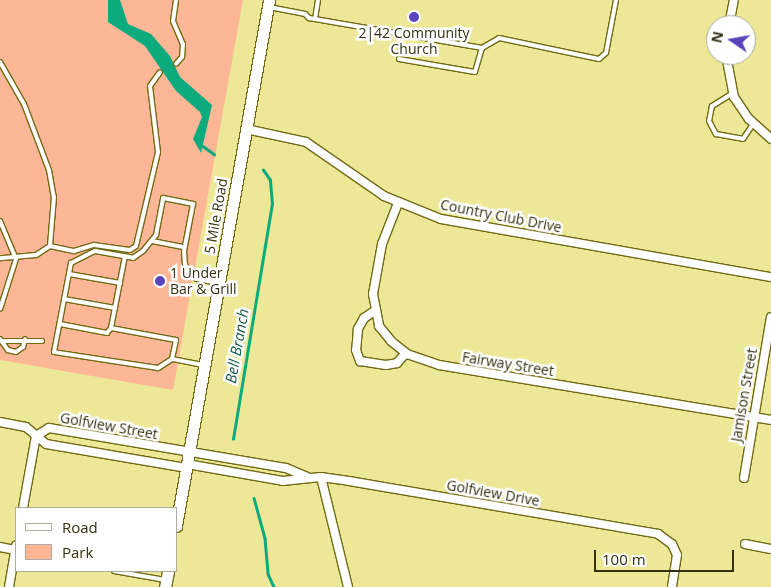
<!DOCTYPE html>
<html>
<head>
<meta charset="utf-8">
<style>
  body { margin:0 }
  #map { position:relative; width:771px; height:587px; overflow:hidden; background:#ece897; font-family:"Open Sans",sans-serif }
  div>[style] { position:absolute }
  .green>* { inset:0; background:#fdb797 }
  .water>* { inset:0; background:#0cab7e }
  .stream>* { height:2.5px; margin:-1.25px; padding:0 1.25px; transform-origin:1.25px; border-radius:1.25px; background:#0cab7e }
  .roads { filter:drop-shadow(1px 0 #6f6a12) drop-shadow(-1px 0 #6f6a12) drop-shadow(0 1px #6f6a12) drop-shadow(0 -1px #6f6a12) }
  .lane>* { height:4px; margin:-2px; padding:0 2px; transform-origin:2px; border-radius:2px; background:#fff }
  .street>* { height:8px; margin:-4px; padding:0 4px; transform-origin:4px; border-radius:4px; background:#fff }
  .secondary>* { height:11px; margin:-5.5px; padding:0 5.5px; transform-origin:5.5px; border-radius:5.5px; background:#fff }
  .dots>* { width:14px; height:14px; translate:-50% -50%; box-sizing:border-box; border:2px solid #fff; border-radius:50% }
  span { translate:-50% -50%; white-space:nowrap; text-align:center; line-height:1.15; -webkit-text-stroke:5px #fff; paint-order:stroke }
  .poi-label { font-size:14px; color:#32300e }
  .left { translate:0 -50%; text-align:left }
  .street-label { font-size:14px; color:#32300e }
  .water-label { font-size:15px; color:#115a42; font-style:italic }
  .legend { position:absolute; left:15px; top:507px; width:162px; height:65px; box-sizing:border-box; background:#fff; border:1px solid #adac9f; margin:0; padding:6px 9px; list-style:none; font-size:15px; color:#32300e }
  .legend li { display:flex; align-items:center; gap:10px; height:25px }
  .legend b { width:25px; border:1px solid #adac9f }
  .north { position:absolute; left:706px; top:15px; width:50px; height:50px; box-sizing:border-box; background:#fff; border:1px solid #adac9f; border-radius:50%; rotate:282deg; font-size:14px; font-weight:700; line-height:20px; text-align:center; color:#32300e }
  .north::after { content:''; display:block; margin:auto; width:18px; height:22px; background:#5a44bc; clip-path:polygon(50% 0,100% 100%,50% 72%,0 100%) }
  .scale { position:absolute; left:594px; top:550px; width:140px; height:22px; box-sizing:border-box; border:2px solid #32300e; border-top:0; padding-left:6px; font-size:15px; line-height:18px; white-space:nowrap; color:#32300e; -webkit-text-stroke:4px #fff; paint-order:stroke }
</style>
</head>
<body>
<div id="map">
  <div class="green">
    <i style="clip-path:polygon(0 0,243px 0,173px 390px,0 360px)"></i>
  </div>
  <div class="water">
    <i style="clip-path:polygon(108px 0,120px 0,128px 24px,151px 34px,170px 56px,180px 77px,212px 105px,201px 153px,193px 139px,202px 117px,200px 112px,176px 91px,145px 46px,108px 22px)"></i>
  </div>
  <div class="stream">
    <i style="left:203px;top:146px;width:14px;rotate:36deg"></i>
    <i style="left:233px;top:439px;width:238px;rotate:-80.6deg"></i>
    <i style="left:272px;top:204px;width:24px;rotate:-95deg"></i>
    <i style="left:270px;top:180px;width:12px;rotate:-125deg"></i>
    <i style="left:254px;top:498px;width:41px;rotate:74.6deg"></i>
    <i style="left:265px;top:538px;width:36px;rotate:85deg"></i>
    <i style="left:268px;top:574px;width:14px;rotate:65deg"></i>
  </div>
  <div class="roads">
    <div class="lane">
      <i style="left:176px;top:0;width:21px;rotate:98deg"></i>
      <i style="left:173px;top:21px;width:25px;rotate:67deg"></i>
      <i style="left:183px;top:44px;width:13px;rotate:94deg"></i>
      <i style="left:182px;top:57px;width:9px;rotate:131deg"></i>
      <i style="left:269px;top:7px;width:37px;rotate:11deg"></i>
      <i style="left:305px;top:14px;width:6px;rotate:45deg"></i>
      <i style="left:309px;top:18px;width:176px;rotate:9.8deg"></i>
      <i style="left:482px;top:48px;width:20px;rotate:-30deg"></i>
      <i style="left:499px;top:38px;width:102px;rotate:11.9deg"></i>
      <i style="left:599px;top:59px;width:9px;rotate:-41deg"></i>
      <i style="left:606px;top:53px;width:54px;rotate:-79.3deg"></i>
      <i style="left:315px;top:19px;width:19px;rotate:-81deg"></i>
      <i style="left:399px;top:59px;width:77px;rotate:9.7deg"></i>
      <i style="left:475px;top:72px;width:25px;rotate:-74deg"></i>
      <i style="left:0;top:62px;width:48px;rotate:60.3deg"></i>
      <i style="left:24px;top:104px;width:71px;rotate:69.3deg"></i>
      <i style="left:49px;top:170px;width:27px;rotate:80deg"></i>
      <i style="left:54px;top:197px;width:49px;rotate:94.7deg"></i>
      <i style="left:50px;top:246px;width:17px;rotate:147deg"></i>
      <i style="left:36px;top:255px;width:36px;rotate:175deg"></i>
      <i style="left:733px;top:93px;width:25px;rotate:148deg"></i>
      <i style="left:712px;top:106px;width:15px;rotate:101deg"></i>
      <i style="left:709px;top:121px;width:15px;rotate:62deg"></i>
      <i style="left:716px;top:134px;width:27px;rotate:10deg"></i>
      <i style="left:743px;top:139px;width:18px;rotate:-56deg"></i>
      <i style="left:0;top:221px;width:41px;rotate:67.2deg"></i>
      <i style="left:16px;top:259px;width:52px;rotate:107.7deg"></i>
      <i style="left:152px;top:241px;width:33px;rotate:11deg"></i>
      <i style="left:50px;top:246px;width:25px;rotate:12deg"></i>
      <i style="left:74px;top:251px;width:21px;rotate:-17deg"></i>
      <i style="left:94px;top:245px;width:36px;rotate:8deg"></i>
      <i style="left:130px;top:250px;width:7px;rotate:-34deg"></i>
      <i style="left:136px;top:246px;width:97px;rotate:-76.8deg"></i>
      <i style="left:158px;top:152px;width:66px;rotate:-96.9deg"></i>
      <i style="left:150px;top:86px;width:17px;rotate:-54deg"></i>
      <i style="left:125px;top:256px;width:73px;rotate:101deg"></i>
      <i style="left:111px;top:328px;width:66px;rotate:10.5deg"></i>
      <i style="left:176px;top:340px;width:19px;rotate:102deg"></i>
      <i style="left:69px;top:274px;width:52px;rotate:10deg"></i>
      <i style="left:64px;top:299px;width:52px;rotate:10deg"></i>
      <i style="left:60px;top:324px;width:48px;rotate:10.8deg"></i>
      <i style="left:107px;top:333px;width:6px;rotate:-51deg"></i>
      <i style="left:0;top:339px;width:14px;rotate:54deg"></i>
      <i style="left:8px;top:350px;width:8px;rotate:14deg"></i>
      <i style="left:16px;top:352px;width:9px;rotate:-36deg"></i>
      <i style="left:23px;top:347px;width:8px;rotate:-76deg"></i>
      <i style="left:0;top:341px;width:42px"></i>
      <i style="left:203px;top:365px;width:32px;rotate:-169deg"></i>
      <i style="left:172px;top:359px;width:17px;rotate:147deg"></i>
      <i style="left:158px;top:368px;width:105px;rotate:-171.3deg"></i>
      <i style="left:54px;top:352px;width:91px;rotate:-79.2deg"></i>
      <i style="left:71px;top:263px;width:27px;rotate:-27deg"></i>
      <i style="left:95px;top:251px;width:39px;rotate:10deg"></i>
      <i style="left:133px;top:258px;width:12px;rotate:-35deg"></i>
      <i style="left:143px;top:251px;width:21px;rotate:-51deg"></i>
      <i style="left:156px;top:235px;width:38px;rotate:-79deg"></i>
      <i style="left:163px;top:198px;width:31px;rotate:11deg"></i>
      <i style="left:193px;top:204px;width:48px;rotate:100.8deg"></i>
      <i style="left:184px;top:251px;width:13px;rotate:86deg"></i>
      <i style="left:185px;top:264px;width:12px;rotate:66deg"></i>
      <i style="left:190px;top:275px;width:8px;rotate:30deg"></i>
      <i style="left:197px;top:279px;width:20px;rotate:11deg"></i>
      <i style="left:114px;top:571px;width:52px;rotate:10deg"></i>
    </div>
    <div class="street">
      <i style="left:729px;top:25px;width:25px;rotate:-79deg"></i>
      <i style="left:726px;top:55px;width:43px;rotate:79.2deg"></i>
      <i style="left:734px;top:97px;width:27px;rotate:56deg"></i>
      <i style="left:749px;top:119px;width:30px;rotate:42deg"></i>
      <i style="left:246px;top:129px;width:61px;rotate:12.2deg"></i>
      <i style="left:306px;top:142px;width:95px;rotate:34.7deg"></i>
      <i style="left:384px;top:196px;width:61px;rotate:22deg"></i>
      <i style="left:441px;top:219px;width:335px;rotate:10deg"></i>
      <i style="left:398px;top:203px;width:44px;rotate:111.3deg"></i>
      <i style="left:382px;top:244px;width:51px;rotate:100.2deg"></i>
      <i style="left:373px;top:294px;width:33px;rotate:79deg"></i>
      <i style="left:379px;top:326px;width:19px;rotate:51deg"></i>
      <i style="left:391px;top:341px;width:21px;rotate:39deg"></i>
      <i style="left:407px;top:354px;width:34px;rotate:19deg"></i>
      <i style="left:439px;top:365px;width:337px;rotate:9.4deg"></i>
      <i style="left:376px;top:310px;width:14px;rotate:146deg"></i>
      <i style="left:364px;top:318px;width:13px;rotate:119deg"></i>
      <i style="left:358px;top:329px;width:21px;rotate:95deg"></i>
      <i style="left:356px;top:350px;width:12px;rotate:70deg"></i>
      <i style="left:360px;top:361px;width:26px;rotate:9deg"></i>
      <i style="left:386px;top:365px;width:11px;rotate:-10deg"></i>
      <i style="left:397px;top:363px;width:13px;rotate:-48deg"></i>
      <i style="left:0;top:422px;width:26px;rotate:11deg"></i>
      <i style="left:26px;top:427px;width:26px;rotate:40deg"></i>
      <i style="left:46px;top:444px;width:142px;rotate:9.7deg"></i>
      <i style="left:36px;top:436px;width:15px;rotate:-32deg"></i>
      <i style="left:49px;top:428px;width:240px;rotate:9.6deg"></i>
      <i style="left:286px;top:468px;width:23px;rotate:23deg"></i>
      <i style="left:187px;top:464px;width:97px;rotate:10deg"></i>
      <i style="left:283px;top:481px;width:38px;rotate:-6deg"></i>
      <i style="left:321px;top:477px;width:28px;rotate:8deg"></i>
      <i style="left:349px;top:481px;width:314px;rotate:9.7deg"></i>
      <i style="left:658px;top:534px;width:17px;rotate:36deg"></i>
      <i style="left:672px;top:544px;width:12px;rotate:66deg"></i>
      <i style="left:677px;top:555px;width:32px;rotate:99deg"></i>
      <i style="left:321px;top:477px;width:113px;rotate:76.2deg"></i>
      <i style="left:744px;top:478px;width:163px;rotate:-80.5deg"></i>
      <i style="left:23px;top:508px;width:73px;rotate:-79.8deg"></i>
      <i style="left:745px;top:544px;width:26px;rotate:11deg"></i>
      <i style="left:0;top:547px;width:16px;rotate:11deg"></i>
      <i style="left:9px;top:587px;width:42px;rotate:-80.3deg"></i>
    </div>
    <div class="secondary">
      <i style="left:176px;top:526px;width:534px;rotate:-79.97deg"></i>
      <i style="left:165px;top:587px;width:16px;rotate:-79deg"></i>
    </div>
  </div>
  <div class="dots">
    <i style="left:414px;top:17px;background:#5a44bc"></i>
    <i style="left:160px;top:281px;background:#5a44bc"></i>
  </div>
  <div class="poi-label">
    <span style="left:414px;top:41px">2|42 Community<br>Church</span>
    <span class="left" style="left:170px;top:281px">1 Under<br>Bar &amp; Grill</span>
  </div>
  <div class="street-label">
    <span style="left:216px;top:216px;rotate:-80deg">5 Mile Road</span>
    <span style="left:501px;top:216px;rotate:11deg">Country Club Drive</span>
    <span style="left:508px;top:364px;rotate:9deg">Fairway Street</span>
    <span style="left:744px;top:395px;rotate:-80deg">Jamison Street</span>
    <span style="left:109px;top:426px;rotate:10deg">Golfview Street</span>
    <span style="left:493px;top:493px;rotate:10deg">Golfview Drive</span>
  </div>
  <div class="water-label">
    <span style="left:237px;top:346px;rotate:-80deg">Bell Branch</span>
  </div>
  <ul class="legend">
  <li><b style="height:6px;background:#fff"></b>Road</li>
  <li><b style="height:14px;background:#fdb797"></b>Park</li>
  </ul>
  <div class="north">N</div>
  <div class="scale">100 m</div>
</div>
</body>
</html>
